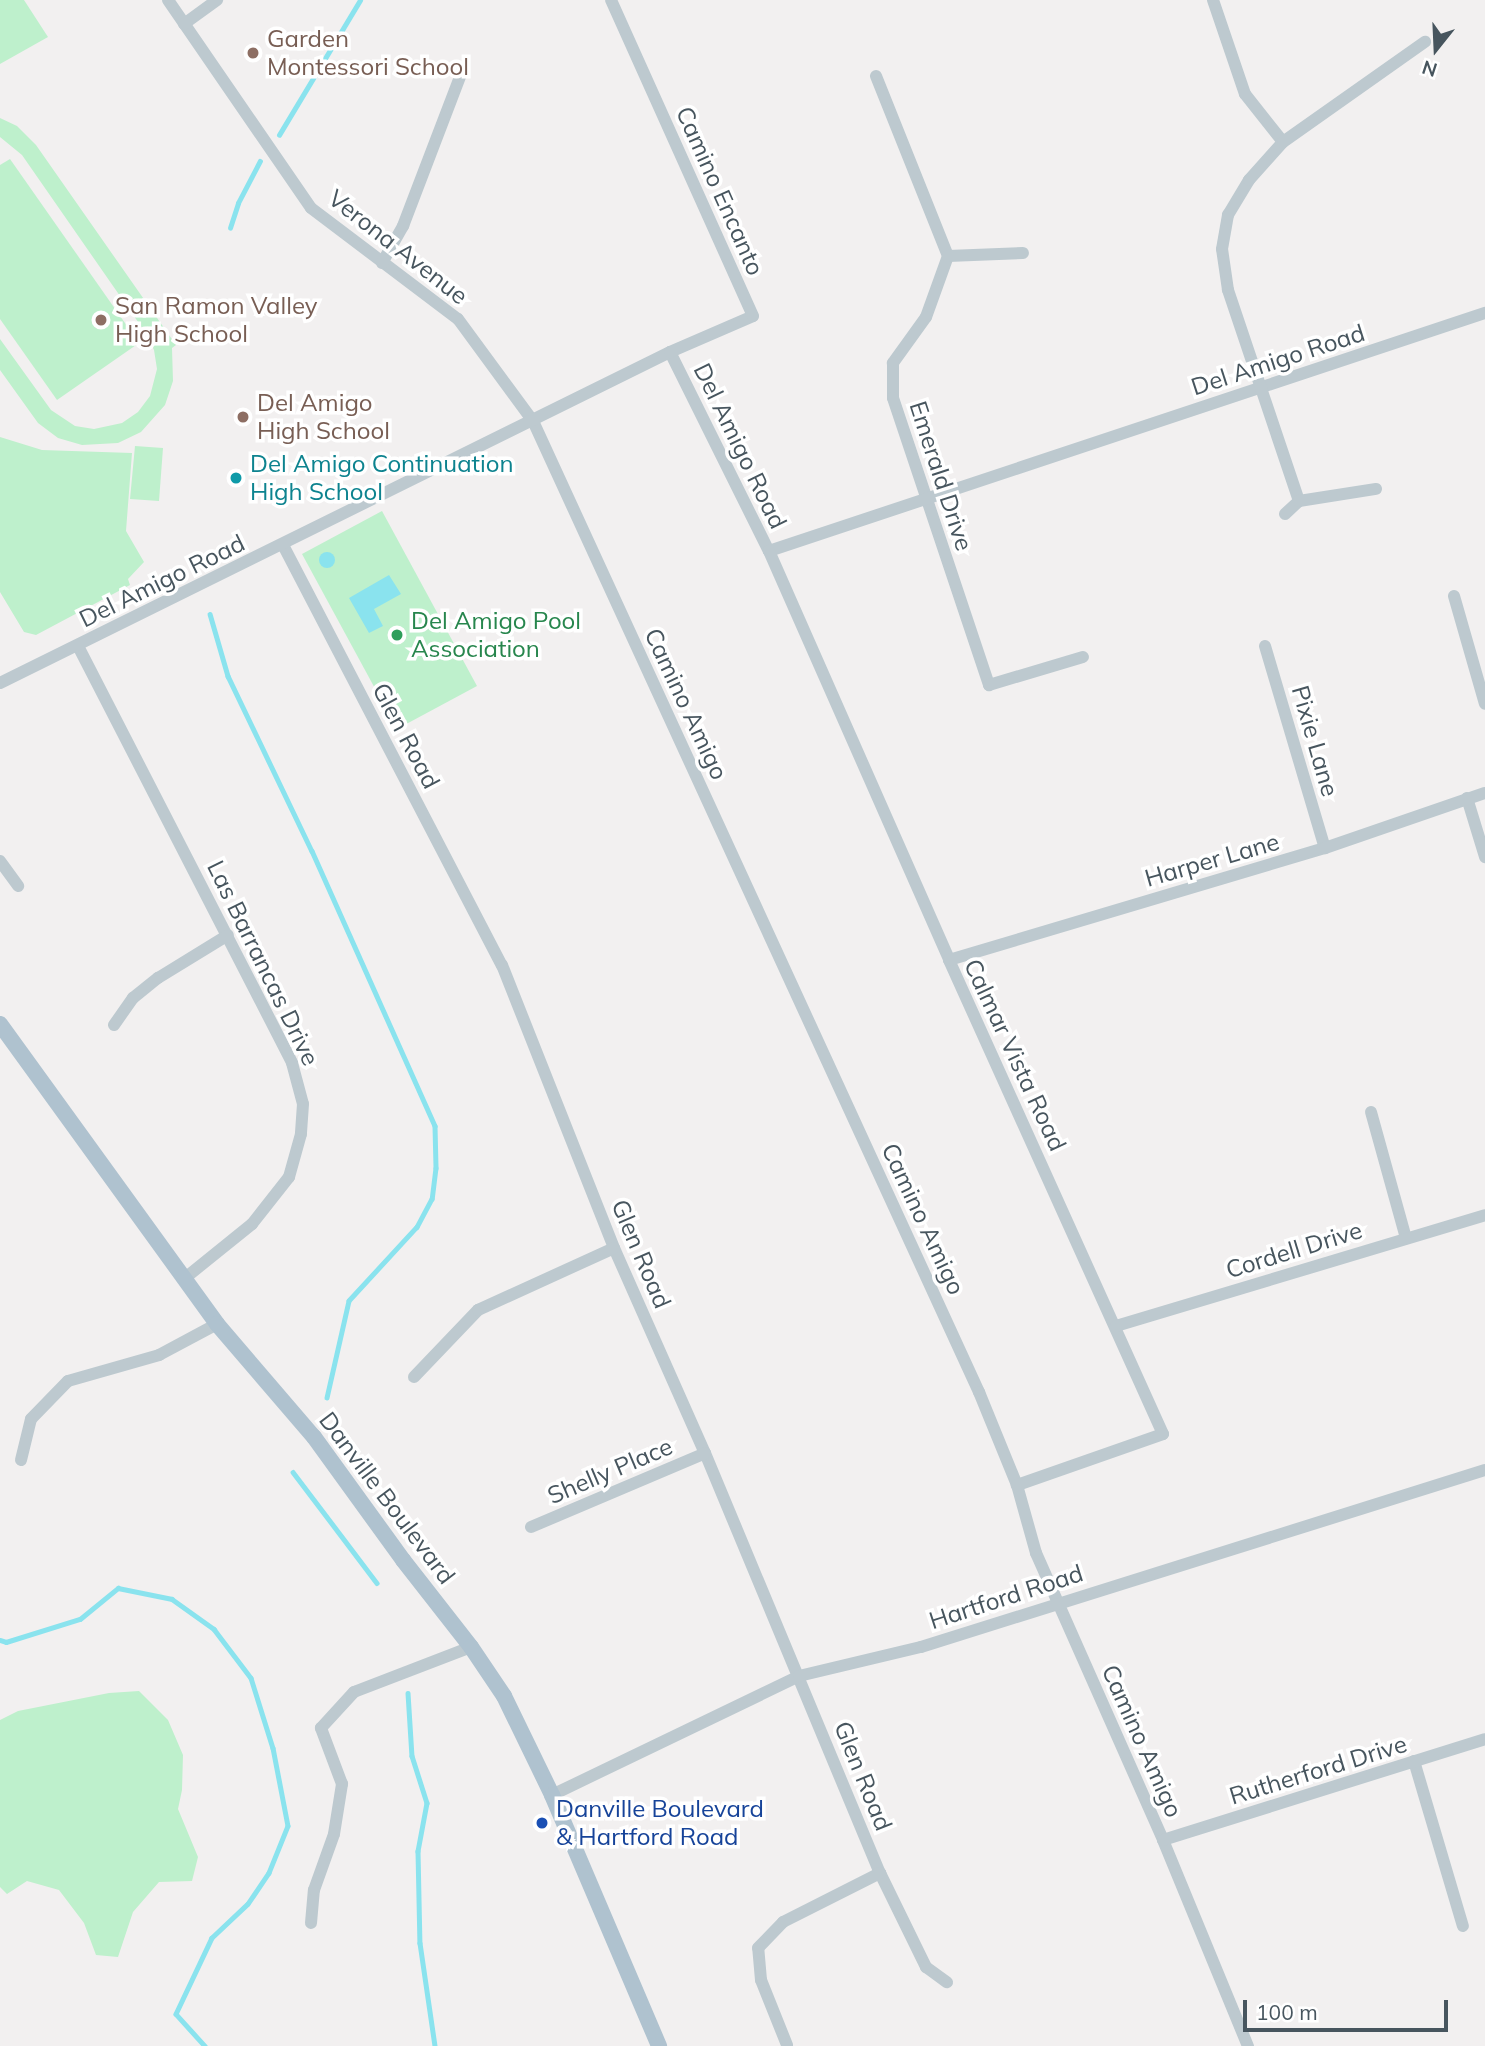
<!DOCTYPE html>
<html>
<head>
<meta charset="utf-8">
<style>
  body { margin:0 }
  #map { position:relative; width:1485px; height:2046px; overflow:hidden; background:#f2f0f0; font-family:Mulish,sans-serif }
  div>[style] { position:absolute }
  .green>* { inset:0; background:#bef0cc }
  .water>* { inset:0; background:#8ae3ee }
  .round { border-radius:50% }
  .stream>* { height:4.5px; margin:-2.25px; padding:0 2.25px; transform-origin:2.25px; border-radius:2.25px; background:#8ae3ee }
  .minor>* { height:12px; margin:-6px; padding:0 6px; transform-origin:6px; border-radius:6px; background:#bdc9cf }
  .major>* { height:16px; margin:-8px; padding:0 8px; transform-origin:8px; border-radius:8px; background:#afc2cf }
  .dots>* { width:19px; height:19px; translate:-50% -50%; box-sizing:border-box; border:4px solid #fff; border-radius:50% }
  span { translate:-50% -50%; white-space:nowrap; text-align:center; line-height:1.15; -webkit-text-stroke:7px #fff; paint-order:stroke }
  .education-label { font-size:24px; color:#785e54 }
  .left { translate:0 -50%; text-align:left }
  .street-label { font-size:24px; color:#47555e }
  .culture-label { font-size:24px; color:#0d838f }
  .leisure-label { font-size:24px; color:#27864d }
  .transit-label { font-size:24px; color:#164399 }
  .north { position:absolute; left:1401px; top:14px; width:70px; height:70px; -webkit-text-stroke:5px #fff; paint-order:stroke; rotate:198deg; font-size:19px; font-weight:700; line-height:28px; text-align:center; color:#47555e }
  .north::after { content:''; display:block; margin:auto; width:24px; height:32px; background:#47555e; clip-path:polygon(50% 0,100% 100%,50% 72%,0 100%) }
  .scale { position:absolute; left:1243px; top:2000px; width:205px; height:32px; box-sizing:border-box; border:4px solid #47555e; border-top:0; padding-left:9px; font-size:21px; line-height:24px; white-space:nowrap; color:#47555e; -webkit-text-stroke:5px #fff; paint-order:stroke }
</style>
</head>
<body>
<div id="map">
  <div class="green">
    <i style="clip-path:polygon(0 0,24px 0,48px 37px,0 64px)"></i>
    <i style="clip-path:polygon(0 118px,17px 126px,36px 145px,176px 345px,172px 348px,173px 381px,165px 405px,141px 432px,118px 443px,82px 445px,58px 438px,38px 423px,0 370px,0 339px,51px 410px,75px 426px,94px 429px,122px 423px,138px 412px,150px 396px,157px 369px,154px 350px,145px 332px,22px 155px,0 137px)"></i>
    <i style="clip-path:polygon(10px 159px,139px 343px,57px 400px,0 319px,0 165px)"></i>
    <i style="clip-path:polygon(0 437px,42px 450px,132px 453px,126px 531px,144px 562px,128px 579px,130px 585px,36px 635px,24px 632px,0 592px)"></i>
    <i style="clip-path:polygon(135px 446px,163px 448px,159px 501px,130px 499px)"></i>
    <i style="clip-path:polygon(382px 511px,477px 686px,397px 729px,302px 554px)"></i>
    <i style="clip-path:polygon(139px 1691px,168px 1720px,183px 1755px,182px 1790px,178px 1809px,198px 1857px,192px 1881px,159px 1882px,133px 1912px,118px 1957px,96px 1955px,84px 1923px,59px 1890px,27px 1881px,7px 1894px,0 1887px,0 1720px,18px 1711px,109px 1693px)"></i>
  </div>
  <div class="water">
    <i class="round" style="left:319px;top:552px;width:16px;height:16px"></i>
    <i style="clip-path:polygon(389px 575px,401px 594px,374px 609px,383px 626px,369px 633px,349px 598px)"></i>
  </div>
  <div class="stream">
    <i style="left:279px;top:135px;width:157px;rotate:-59deg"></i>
    <i style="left:230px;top:228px;width:26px;rotate:-72deg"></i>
    <i style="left:238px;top:203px;width:47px;rotate:-62.4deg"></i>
    <i style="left:210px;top:614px;width:65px;rotate:73.8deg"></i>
    <i style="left:228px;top:676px;width:194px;rotate:64.4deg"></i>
    <i style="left:312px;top:851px;width:301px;rotate:65.9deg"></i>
    <i style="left:435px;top:1126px;width:42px;rotate:88.6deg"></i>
    <i style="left:436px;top:1168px;width:31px;rotate:97deg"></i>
    <i style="left:432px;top:1199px;width:32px;rotate:118deg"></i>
    <i style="left:417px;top:1227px;width:100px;rotate:132.6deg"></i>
    <i style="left:349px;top:1301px;width:99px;rotate:102.8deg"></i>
    <i style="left:293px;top:1472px;width:139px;rotate:52.9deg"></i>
    <i style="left:0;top:1640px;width:6px;rotate:18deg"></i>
    <i style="left:6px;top:1642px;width:77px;rotate:-17.3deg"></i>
    <i style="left:80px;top:1619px;width:49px;rotate:-39.2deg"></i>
    <i style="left:118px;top:1588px;width:55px;rotate:11.5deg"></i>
    <i style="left:172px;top:1599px;width:52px;rotate:35.5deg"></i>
    <i style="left:214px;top:1629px;width:61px;rotate:52.9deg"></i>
    <i style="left:251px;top:1678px;width:73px;rotate:72.6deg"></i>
    <i style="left:273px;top:1748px;width:79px;rotate:79.1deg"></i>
    <i style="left:288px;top:1826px;width:51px;rotate:112deg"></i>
    <i style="left:269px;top:1873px;width:37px;rotate:124deg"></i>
    <i style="left:248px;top:1904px;width:50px;rotate:136.6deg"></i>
    <i style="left:212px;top:1938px;width:84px;rotate:115.3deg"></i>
    <i style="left:176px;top:2014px;width:43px;rotate:47.8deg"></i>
    <i style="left:408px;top:1693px;width:63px;rotate:86.4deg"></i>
    <i style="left:412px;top:1756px;width:49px;rotate:72.3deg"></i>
    <i style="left:427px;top:1803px;width:49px;rotate:100.6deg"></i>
    <i style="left:418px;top:1851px;width:92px;rotate:88.8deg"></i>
    <i style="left:420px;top:1943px;width:104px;rotate:81.7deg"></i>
  </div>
  <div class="minor">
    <i style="left:168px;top:0;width:252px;rotate:55.5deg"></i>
    <i style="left:311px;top:208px;width:184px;rotate:37.1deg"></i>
    <i style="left:458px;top:319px;width:127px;rotate:53.7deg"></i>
    <i style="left:533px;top:421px;width:1069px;rotate:65.33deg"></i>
    <i style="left:979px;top:1392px;width:100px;rotate:67.8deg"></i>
    <i style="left:1017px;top:1485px;width:71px;rotate:74.4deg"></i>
    <i style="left:1036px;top:1553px;width:314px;rotate:66.1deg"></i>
    <i style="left:1163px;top:1840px;width:223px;rotate:67.6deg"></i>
    <i style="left:1213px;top:0;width:99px;rotate:71.2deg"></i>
    <i style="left:1245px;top:94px;width:61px;rotate:51.6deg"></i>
    <i style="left:184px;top:24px;width:41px;rotate:-36deg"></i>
    <i style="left:876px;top:76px;width:194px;rotate:68.2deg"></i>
    <i style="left:948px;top:256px;width:65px;rotate:109.8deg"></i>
    <i style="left:926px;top:317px;width:57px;rotate:125.7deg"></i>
    <i style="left:893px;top:363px;width:35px;rotate:90deg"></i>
    <i style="left:893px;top:398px;width:303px;rotate:71.5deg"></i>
    <i style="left:989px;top:685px;width:98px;rotate:-16.6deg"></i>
    <i style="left:948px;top:256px;width:75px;rotate:-2.3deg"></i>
    <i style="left:382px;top:263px;width:43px;rotate:-60.4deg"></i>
    <i style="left:403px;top:226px;width:160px;rotate:-69.1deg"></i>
    <i style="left:670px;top:352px;width:222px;rotate:63.6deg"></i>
    <i style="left:769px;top:551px;width:755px;rotate:-18.39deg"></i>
    <i style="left:1299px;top:501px;width:223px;rotate:-108.6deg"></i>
    <i style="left:1228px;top:290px;width:41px;rotate:-98.3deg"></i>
    <i style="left:1222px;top:249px;width:35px;rotate:-80deg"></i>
    <i style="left:1228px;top:215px;width:41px;rotate:-59deg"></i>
    <i style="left:1249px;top:180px;width:51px;rotate:-48.2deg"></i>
    <i style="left:1283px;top:142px;width:174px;rotate:-35.2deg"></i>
    <i style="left:1285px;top:514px;width:19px;rotate:-43deg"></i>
    <i style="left:1299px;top:501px;width:78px;rotate:-8.9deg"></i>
    <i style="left:283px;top:545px;width:474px;rotate:62.5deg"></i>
    <i style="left:502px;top:965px;width:304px;rotate:68.4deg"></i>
    <i style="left:614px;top:1248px;width:224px;rotate:66.1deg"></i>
    <i style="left:705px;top:1453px;width:455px;rotate:67.4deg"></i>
    <i style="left:880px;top:1873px;width:105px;rotate:63.9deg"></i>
    <i style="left:926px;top:1967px;width:26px;rotate:36deg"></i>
    <i style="left:769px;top:551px;width:447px;rotate:66.2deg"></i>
    <i style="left:949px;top:960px;width:520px;rotate:65.7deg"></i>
    <i style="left:1163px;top:1434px;width:155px;rotate:160.7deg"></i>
    <i style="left:1454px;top:596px;width:112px;rotate:74deg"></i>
    <i style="left:78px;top:646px;width:469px;rotate:62.8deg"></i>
    <i style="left:292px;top:1063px;width:42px;rotate:75deg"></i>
    <i style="left:303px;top:1104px;width:30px;rotate:94deg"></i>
    <i style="left:301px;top:1134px;width:45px;rotate:105.6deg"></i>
    <i style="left:289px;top:1177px;width:60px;rotate:128.2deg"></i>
    <i style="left:252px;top:1224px;width:86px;rotate:141.1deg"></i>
    <i style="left:1265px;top:646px;width:211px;rotate:73.5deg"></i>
    <i style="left:0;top:683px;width:747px;rotate:-26.29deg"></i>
    <i style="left:670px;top:352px;width:90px;rotate:-23.4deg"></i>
    <i style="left:753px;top:316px;width:346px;rotate:-114.2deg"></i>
    <i style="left:1467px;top:798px;width:62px;rotate:73deg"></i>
    <i style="left:0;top:861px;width:31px;rotate:54deg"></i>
    <i style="left:949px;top:960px;width:392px;rotate:-16.6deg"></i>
    <i style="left:1325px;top:848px;width:169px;rotate:-19deg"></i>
    <i style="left:114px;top:1025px;width:33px;rotate:-55deg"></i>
    <i style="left:133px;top:998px;width:32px;rotate:-39deg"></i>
    <i style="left:158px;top:978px;width:82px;rotate:-31.6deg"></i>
    <i style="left:1371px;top:1112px;width:131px;rotate:74.5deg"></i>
    <i style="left:1116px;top:1326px;width:385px;rotate:-16.7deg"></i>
    <i style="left:414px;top:1377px;width:93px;rotate:-46.3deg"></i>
    <i style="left:478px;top:1310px;width:149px;rotate:-24.5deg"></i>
    <i style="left:21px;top:1460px;width:42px;rotate:-76.3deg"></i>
    <i style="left:31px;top:1419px;width:53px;rotate:-45.8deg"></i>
    <i style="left:68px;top:1381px;width:95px;rotate:-15.9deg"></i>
    <i style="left:159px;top:1355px;width:66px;rotate:-28.1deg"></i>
    <i style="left:531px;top:1527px;width:189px;rotate:-23deg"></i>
    <i style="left:1414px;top:1761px;width:172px;rotate:73.5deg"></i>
    <i style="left:552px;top:1795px;width:274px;rotate:-25.7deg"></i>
    <i style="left:799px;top:1676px;width:125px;rotate:-13.4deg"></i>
    <i style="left:921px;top:1647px;width:591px;rotate:-17.42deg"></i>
    <i style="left:1163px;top:1840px;width:337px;rotate:-17.4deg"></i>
    <i style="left:311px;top:1923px;width:33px;rotate:-85deg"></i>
    <i style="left:314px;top:1890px;width:59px;rotate:-70.3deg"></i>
    <i style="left:334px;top:1834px;width:51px;rotate:-80.9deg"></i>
    <i style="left:342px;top:1784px;width:60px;rotate:-110.6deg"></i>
    <i style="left:321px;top:1728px;width:49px;rotate:-47.5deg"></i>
    <i style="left:354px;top:1692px;width:125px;rotate:-21deg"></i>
    <i style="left:787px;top:2045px;width:70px;rotate:-111.8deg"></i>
    <i style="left:761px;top:1980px;width:32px;rotate:-95deg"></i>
    <i style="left:758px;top:1948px;width:36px;rotate:-46deg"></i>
    <i style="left:783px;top:1922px;width:109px;rotate:-26.8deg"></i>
  </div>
  <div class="major">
    <i style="left:0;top:1024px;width:370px;rotate:54.1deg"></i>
    <i style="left:217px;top:1324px;width:149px;rotate:49.4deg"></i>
    <i style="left:314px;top:1437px;width:152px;rotate:54.1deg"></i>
    <i style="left:403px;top:1560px;width:110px;rotate:52deg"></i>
    <i style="left:471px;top:1647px;width:59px;rotate:56deg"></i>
    <i style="left:504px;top:1696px;width:110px;rotate:64.1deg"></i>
    <i style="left:552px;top:1795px;width:273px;rotate:66.9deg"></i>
  </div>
  <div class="dots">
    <i style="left:253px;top:53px;background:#8d6e63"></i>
    <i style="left:101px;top:320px;background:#8d6e63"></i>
    <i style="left:243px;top:417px;background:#8d6e63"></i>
    <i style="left:236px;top:478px;background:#0f9aa8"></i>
    <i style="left:397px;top:635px;background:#2e9e5b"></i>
    <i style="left:542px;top:1823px;background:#1a4fb4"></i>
  </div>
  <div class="education-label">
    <span class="left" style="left:267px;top:53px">Garden<br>Montessori School</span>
    <span class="left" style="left:115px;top:320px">San Ramon Valley<br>High School</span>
    <span class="left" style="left:257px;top:417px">Del Amigo<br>High School</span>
  </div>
  <div class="street-label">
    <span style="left:720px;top:191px;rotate:66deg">Camino Encanto</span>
    <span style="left:398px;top:247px;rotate:38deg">Verona Avenue</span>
    <span style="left:1278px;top:360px;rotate:-18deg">Del Amigo Road</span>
    <span style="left:740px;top:446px;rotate:64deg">Del Amigo Road</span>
    <span style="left:941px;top:476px;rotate:72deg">Emerald Drive</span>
    <span style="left:162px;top:581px;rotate:-26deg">Del Amigo Road</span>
    <span style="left:686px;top:704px;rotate:65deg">Camino Amigo</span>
    <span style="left:406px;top:736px;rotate:62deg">Glen Road</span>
    <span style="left:1315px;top:741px;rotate:74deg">Pixie Lane</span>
    <span style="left:1212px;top:860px;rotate:-16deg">Harper Lane</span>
    <span style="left:263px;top:963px;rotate:64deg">Las Barrancas Drive</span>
    <span style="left:1015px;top:1055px;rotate:65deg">Calmar Vista Road</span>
    <span style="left:923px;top:1219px;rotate:65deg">Camino Amigo</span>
    <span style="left:1294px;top:1250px;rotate:-17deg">Cordell Drive</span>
    <span style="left:641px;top:1254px;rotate:67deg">Glen Road</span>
    <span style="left:610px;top:1471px;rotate:-23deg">Shelly Place</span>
    <span style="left:387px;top:1498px;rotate:53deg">Danville Boulevard</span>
    <span style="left:1006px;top:1597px;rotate:-18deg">Hartford Road</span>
    <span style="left:1142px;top:1741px;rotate:66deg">Camino Amigo</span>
    <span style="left:1318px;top:1770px;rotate:-17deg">Rutherford Drive</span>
    <span style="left:863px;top:1776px;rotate:68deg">Glen Road</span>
  </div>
  <div class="culture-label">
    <span class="left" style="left:250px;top:478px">Del Amigo Continuation<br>High School</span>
  </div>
  <div class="leisure-label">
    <span class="left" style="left:411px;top:635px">Del Amigo Pool<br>Association</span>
  </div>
  <div class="transit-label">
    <span class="left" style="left:556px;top:1823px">Danville Boulevard<br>&amp; Hartford Road</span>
  </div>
  <div class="north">N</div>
  <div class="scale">100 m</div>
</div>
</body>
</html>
